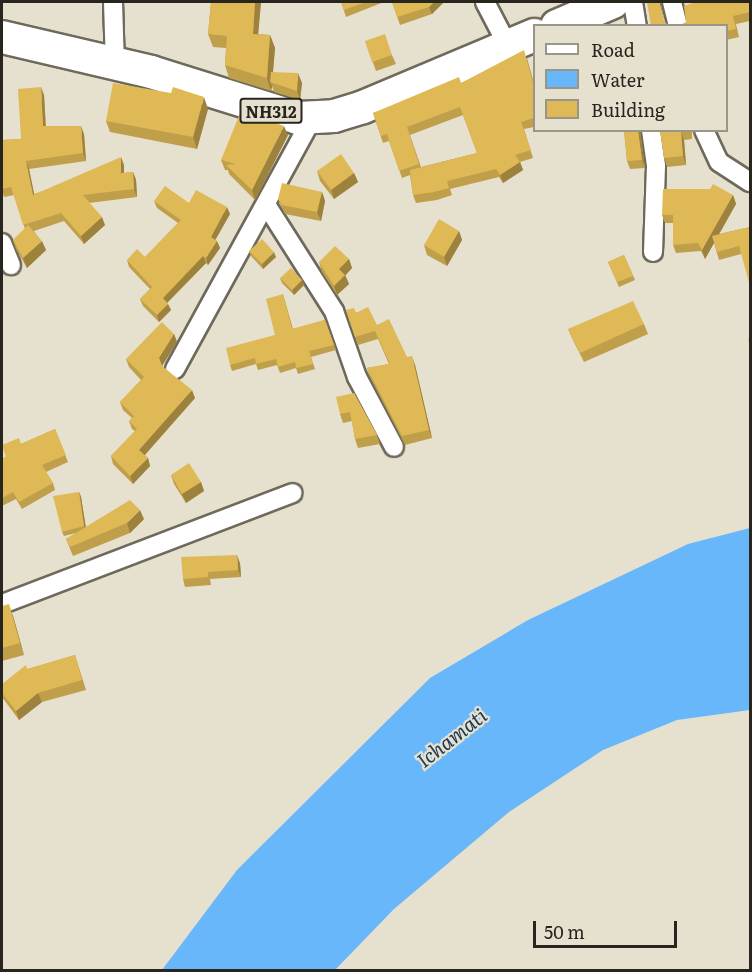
<!DOCTYPE html>
<html>
<head>
<meta charset="utf-8">
<style>
  body { margin:0 }
  #map { position:relative; width:752px; height:972px; overflow:hidden; background:#e6e0cf; font-family:Literata,serif }
  div>[style] { position:absolute }
  .water>* { inset:0; background:#68b7fa }
  .roads { filter:drop-shadow(2px 0 #6f695b) drop-shadow(-2px 0 #6f695b) drop-shadow(0 2px #6f695b) drop-shadow(0 -2px #6f695b) }
  .street>* { height:18px; margin:-9px; padding:0 9px; transform-origin:9px; border-radius:9px; background:#fff }
  .highway>* { height:32px; margin:-16px; padding:0 16px; transform-origin:16px; border-radius:16px; background:#fff }
  .wall>* { inset:0; background:#c09f4a }
  .shaded-wall>* { inset:0; background:#9c823c }
  .building>* { inset:0; background:#dfb956 }
  span { translate:-50% -50%; white-space:nowrap; text-align:center; line-height:1.15; -webkit-text-stroke:4.5px #e6e0cf; paint-order:stroke }
  .shield-label span { padding:2px 4px; background:#e6e0cf; border:2px solid; border-radius:4px; -webkit-text-stroke-width:0 }
  .shield-label { font-size:16px; color:#28251f; font-weight:700 }
  .water-label { font-size:20px; color:#193a56; font-style:italic }
  .frame { position:absolute; inset:0; border:3px solid #28251f; pointer-events:none }
  .legend { position:absolute; left:533px; top:24px; width:195px; height:108px; box-sizing:border-box; background:#e6e0cf; border:2px solid #9a9589; margin:0; padding:8px 10px; list-style:none; font-size:18px; color:#28251f }
  .legend li { display:flex; align-items:center; gap:12px; height:30px }
  .legend b { width:30px; border:2px solid #9a9589 }
  .scale { position:absolute; left:533px; top:921px; width:144px; height:27px; box-sizing:border-box; border:3px solid #28251f; border-top:0; padding-left:8px; font-size:18px; line-height:21px; white-space:nowrap; color:#28251f; -webkit-text-stroke:4px #e6e0cf; paint-order:stroke }
</style>
</head>
<body>
<div id="map">
  <div class="water">
    <i style="clip-path:polygon(750px 528px,750px 710px,677px 720px,603px 750px,509px 812px,394px 909px,335px 970px,162px 970px,237px 870px,430px 678px,528px 620px,688px 544px)"></i>
  </div>
  <div class="roads">
    <div class="street">
      <i style="left:113px;top:2px;width:62px;rotate:88.2deg"></i>
      <i style="left:485px;top:2px;width:50px;rotate:62.4deg"></i>
      <i style="left:633px;top:2px;width:24px;rotate:81deg"></i>
      <i style="left:672px;top:2px;width:25px;rotate:76deg"></i>
      <i style="left:651px;top:130px;width:36px;rotate:82deg"></i>
      <i style="left:656px;top:166px;width:86px;rotate:92deg"></i>
      <i style="left:704px;top:130px;width:35px;rotate:65deg"></i>
      <i style="left:719px;top:162px;width:37px;rotate:33deg"></i>
      <i style="left:267px;top:206px;width:125px;rotate:57.5deg"></i>
      <i style="left:334px;top:311px;width:70px;rotate:70.8deg"></i>
      <i style="left:357px;top:377px;width:79px;rotate:62.1deg"></i>
      <i style="left:2px;top:243px;width:24px;rotate:68deg"></i>
      <i style="left:175px;top:369px;width:287px;rotate:-61.3deg"></i>
      <i style="left:2px;top:604px;width:311px;rotate:-20.9deg"></i>
    </div>
    <div class="highway">
      <i style="left:557px;top:26px;width:61px;rotate:-23.2deg"></i>
      <i style="left:2px;top:37px;width:153px;rotate:13.2deg"></i>
      <i style="left:151px;top:72px;width:154px;rotate:17.4deg"></i>
      <i style="left:298px;top:118px;width:36px;rotate:-3deg"></i>
      <i style="left:334px;top:116px;width:30px;rotate:-17deg"></i>
      <i style="left:363px;top:107px;width:186px;rotate:-22.8deg"></i>
    </div>
  </div>
  <div class="wall">
    <i style="clip-path:polygon(211px 2px,261px 2px,258px 34px,270px 35px,275px 48px,273px 72px,302px 83px,300px 100px,274px 92px,272px 86px,271px 91px,229px 78px,225px 65px,226px 48px,213px 47px,208px 34px)"></i>
    <i style="clip-path:polygon(341px 2px,384px 2px,346px 17px)"></i>
    <i style="clip-path:polygon(392px 2px,444px 2px,432px 14px,400px 25px)"></i>
    <i style="clip-path:polygon(750px 2px,750px 21px,736px 24px,739px 37px,726px 40px,726px 26px,678px 26px)"></i>
    <i style="clip-path:polygon(365px 41px,392px 55px,396px 64px,376px 71px)"></i>
    <i style="clip-path:polygon(evenodd,527px 58px,534px 83px,534px 127px,524px 129px,533px 158px,520px 162px,523px 170px,503px 183px,499px 177px,450px 189px,452px 195px,437px 200px,416px 203px,413px 195px,410px 175px,402px 178px,389px 141px,383px 143px,373px 113px,461px 83px,527px 58px,463px 115px,477px 153px,421px 167px,410px 135px,463px 115px)"></i>
    <i style="clip-path:polygon(44px 95px,46px 126px,84px 134px,86px 161px,29px 169px,34px 194px,124px 165px,124px 173px,133px 172px,136px 180px,137px 197px,89px 203px,105px 225px,84px 244px,64px 221px,34px 231px,46px 250px,27px 268px,16px 249px,13px 240px,25px 229px,14px 195px,4px 197px,2px 190px,2px 140px,21px 139px)"></i>
    <i style="clip-path:polygon(208px 109px,197px 149px,110px 132px,106px 121px)"></i>
    <i style="clip-path:polygon(624px 130px,640px 130px,645px 168px,630px 169px,627px 161px)"></i>
    <i style="clip-path:polygon(660px 130px,692px 130px,692px 139px,684px 140px,686px 165px,667px 167px,664px 158px)"></i>
    <i style="clip-path:polygon(288px 135px,255px 200px,229px 174px,228px 170px,225px 170px,221px 160px)"></i>
    <i style="clip-path:polygon(317px 171px,354px 173px,358px 182px,334px 199px,320px 181px)"></i>
    <i style="clip-path:polygon(322px 192px,325px 201px,321px 221px,285px 214px,282px 208px,278px 199px)"></i>
    <i style="clip-path:polygon(733px 195px,736px 204px,719px 234px,750px 227px,741px 254px,719px 260px,714px 243px,705px 259px,701px 251px,676px 253px,673px 245px,673px 223px,665px 223px,662px 215px)"></i>
    <i style="clip-path:polygon(154px 201px,189px 203px,230px 214px,215px 240px,217px 241px,220px 248px,208px 265px,206px 263px,167px 303px,171px 310px,159px 322px,143px 306px,140px 299px,150px 289px,129px 267px,127px 260px,145px 257px,178px 223px,157px 208px)"></i>
    <i style="clip-path:polygon(459px 231px,462px 240px,447px 266px,427px 255px,424px 245px)"></i>
    <i style="clip-path:polygon(249px 251px,276px 257px,263px 269px,251px 256px)"></i>
    <i style="clip-path:polygon(624px 255px,635px 280px,619px 287px,608px 262px)"></i>
    <i style="clip-path:polygon(349px 259px,352px 268px,345px 275px,349px 284px,337px 295px,322px 272px,319px 262px)"></i>
    <i style="clip-path:polygon(280px 278px,302px 280px,304px 285px,294px 295px,282px 283px)"></i>
    <i style="clip-path:polygon(283px 294px,293px 329px,325px 320px,336px 350px,311px 357px,315px 369px,298px 374px,296px 368px,280px 373px,277px 365px,258px 370px,256px 364px,232px 371px,230px 365px,275px 335px)"></i>
    <i style="clip-path:polygon(346px 310px,356px 312px,377px 325px,407px 357px,415px 365px,432px 438px,405px 445px,370px 377px,367px 368px,389px 364px,378px 339px,358px 345px)"></i>
    <i style="clip-path:polygon(644px 324px,648px 334px,584px 362px,572px 338px,568px 329px)"></i>
    <i style="clip-path:polygon(174px 334px,177px 342px,162px 366px,195px 398px,145px 455px,148px 458px,150px 466px,133px 484px,113px 464px,111px 456px,135px 431px,132px 429px,129px 421px,132px 418px,123px 410px,120px 402px,141px 380px,129px 367px,126px 359px)"></i>
    <i style="clip-path:polygon(354px 393px,377px 435px,380px 444px,358px 448px,355px 439px,352px 421px,343px 423px,340px 414px)"></i>
    <i style="clip-path:polygon(55px 429px,68px 462px,46px 472px,53px 483px,55px 490px,22px 509px,16px 499px,2px 506px,2px 459px,6px 457px,21px 444px)"></i>
    <i style="clip-path:polygon(171px 475px,201px 482px,204px 491px,186px 503px,174px 484px)"></i>
    <i style="clip-path:polygon(79px 492px,81px 497px,86px 527px,144px 519px,130px 533px,73px 556px,66px 539px,76px 533px,64px 536px,62px 532px)"></i>
    <i style="clip-path:polygon(240px 563px,241px 577px,210px 579px,211px 585px,185px 587px,183px 579px)"></i>
    <i style="clip-path:polygon(2px 606px,13px 616px,24px 655px,2px 661px)"></i>
    <i style="clip-path:polygon(75px 655px,86px 690px,42px 702px,19px 720px,2px 697px,2px 684px,28px 669px)"></i>
  </div>
  <div class="shaded-wall">
    <i style="clip-path:polygon(255px 2px,261px 2px,257px 47px,253px 34px)"></i>
    <i style="clip-path:polygon(434px 2px,444px 2px,432px 14px,429px 7px)"></i>
    <i style="clip-path:polygon(659px 2px,662px 2px,661px 5px,666px 26px)"></i>
    <i style="clip-path:polygon(270px 35px,275px 48px,272px 83px,270px 82px,272px 86px,271px 91px,267px 78px)"></i>
    <i style="clip-path:polygon(298px 73px,302px 83px,300px 100px,297px 91px)"></i>
    <i style="clip-path:polygon(41px 87px,44px 95px,46px 134px,43px 126px)"></i>
    <i style="clip-path:polygon(204px 97px,208px 109px,197px 149px,193px 137px)"></i>
    <i style="clip-path:polygon(81px 126px,84px 134px,86px 161px,83px 153px)"></i>
    <i style="clip-path:polygon(284px 126px,288px 135px,255px 200px,252px 190px)"></i>
    <i style="clip-path:polygon(638px 130px,640px 130px,645px 168px,642px 160px)"></i>
    <i style="clip-path:polygon(681px 132px,684px 140px,686px 165px,683px 156px)"></i>
    <i style="clip-path:polygon(121px 157px,124px 165px,124px 181px,121px 173px)"></i>
    <i style="clip-path:polygon(26px 161px,29px 169px,36px 203px,33px 195px)"></i>
    <i style="clip-path:polygon(520px 162px,523px 170px,503px 183px,500px 175px)"></i>
    <i style="clip-path:polygon(133px 172px,136px 180px,137px 197px,134px 189px)"></i>
    <i style="clip-path:polygon(354px 173px,358px 182px,334px 199px,331px 190px)"></i>
    <i style="clip-path:polygon(322px 192px,325px 201px,321px 221px,317px 212px)"></i>
    <i style="clip-path:polygon(733px 195px,736px 204px,705px 259px,702px 250px)"></i>
    <i style="clip-path:polygon(227px 207px,230px 214px,213px 244px,211px 237px)"></i>
    <i style="clip-path:polygon(102px 217px,105px 225px,84px 244px,81px 236px)"></i>
    <i style="clip-path:polygon(459px 231px,462px 240px,447px 266px,444px 257px)"></i>
    <i style="clip-path:polygon(42px 241px,46px 250px,27px 268px,23px 258px)"></i>
    <i style="clip-path:polygon(217px 241px,220px 248px,208px 265px,206px 258px)"></i>
    <i style="clip-path:polygon(274px 252px,276px 257px,263px 269px,262px 264px)"></i>
    <i style="clip-path:polygon(203px 256px,206px 263px,165px 305px,163px 298px)"></i>
    <i style="clip-path:polygon(349px 259px,352px 268px,344px 277px,345px 275px,349px 284px,337px 295px,334px 286px,339px 269px)"></i>
    <i style="clip-path:polygon(302px 280px,304px 285px,294px 295px,292px 290px)"></i>
    <i style="clip-path:polygon(168px 304px,171px 310px,159px 322px,157px 315px)"></i>
    <i style="clip-path:polygon(174px 334px,177px 342px,162px 366px,159px 358px)"></i>
    <i style="clip-path:polygon(412px 356px,415px 365px,432px 438px,429px 430px)"></i>
    <i style="clip-path:polygon(192px 390px,195px 398px,142px 458px,139px 450px)"></i>
    <i style="clip-path:polygon(148px 458px,150px 466px,133px 484px,130px 476px)"></i>
    <i style="clip-path:polygon(201px 482px,204px 491px,186px 503px,182px 494px)"></i>
    <i style="clip-path:polygon(79px 492px,81px 497px,86px 530px,84px 526px)"></i>
    <i style="clip-path:polygon(140px 510px,144px 519px,130px 533px,127px 523px)"></i>
    <i style="clip-path:polygon(237px 555px,240px 563px,241px 577px,238px 570px)"></i>
    <i style="clip-path:polygon(9px 604px,13px 616px,24px 655px,20px 643px)"></i>
    <i style="clip-path:polygon(38px 693px,42px 702px,19px 720px,16px 711px)"></i>
  </div>
  <div class="building">
    <i style="clip-path:polygon(211px 2px,255px 2px,253px 34px,270px 35px,267px 78px,225px 65px,227px 36px,208px 34px)"></i>
    <i style="clip-path:polygon(341px 2px,366px 2px,344px 10px)"></i>
    <i style="clip-path:polygon(392px 2px,434px 2px,429px 7px,397px 17px)"></i>
    <i style="clip-path:polygon(647px 2px,659px 2px,664px 21px,669px 26px,651px 26px)"></i>
    <i style="clip-path:polygon(695px 2px,750px 2px,750px 12px,733px 16px,736px 29px,726px 31px,726px 26px,678px 26px,686px 22px,684px 6px)"></i>
    <i style="clip-path:polygon(385px 34px,392px 55px,372px 62px,365px 41px)"></i>
    <i style="clip-path:polygon(524px 50px,533px 83px,534px 83px,534px 118px,521px 122px,531px 150px,515px 155px,520px 162px,500px 175px,496px 169px,447px 181px,449px 188px,434px 192px,413px 195px,410px 170px,477px 153px,460px 107px,407px 127px,419px 164px,399px 171px,387px 134px,381px 136px,373px 113px,459px 77px,461px 83px)"></i>
    <i style="clip-path:polygon(271px 72px,298px 73px,297px 91px,270px 82px)"></i>
    <i style="clip-path:polygon(113px 83px,171px 93px,173px 87px,204px 97px,193px 137px,106px 121px)"></i>
    <i style="clip-path:polygon(41px 87px,43px 126px,81px 126px,83px 153px,26px 161px,33px 195px,121px 157px,121px 173px,133px 172px,134px 189px,83px 195px,102px 217px,81px 236px,61px 213px,23px 225px,11px 187px,2px 189px,2px 140px,21px 139px,18px 89px)"></i>
    <i style="clip-path:polygon(241px 111px,284px 126px,252px 190px,226px 165px,236px 164px,221px 160px)"></i>
    <i style="clip-path:polygon(624px 130px,638px 130px,642px 160px,627px 161px)"></i>
    <i style="clip-path:polygon(660px 130px,689px 130px,681px 132px,683px 156px,664px 158px)"></i>
    <i style="clip-path:polygon(341px 154px,354px 173px,331px 190px,317px 171px)"></i>
    <i style="clip-path:polygon(282px 183px,322px 192px,317px 212px,282px 205px,278px 199px)"></i>
    <i style="clip-path:polygon(713px 184px,733px 195px,702px 250px,698px 243px,673px 245px,673px 215px,662px 215px,663px 189px,710px 189px)"></i>
    <i style="clip-path:polygon(165px 186px,189px 203px,196px 190px,227px 207px,211px 237px,217px 241px,206px 258px,203px 256px,163px 298px,168px 304px,157px 315px,140px 299px,152px 287px,127px 260px,137px 249px,145px 257px,181px 220px,154px 201px)"></i>
    <i style="clip-path:polygon(439px 219px,459px 231px,444px 257px,424px 245px)"></i>
    <i style="clip-path:polygon(28px 225px,42px 241px,23px 258px,13px 240px)"></i>
    <i style="clip-path:polygon(750px 227px,750px 286px,739px 246px,717px 252px,712px 236px)"></i>
    <i style="clip-path:polygon(262px 239px,274px 252px,262px 264px,249px 251px)"></i>
    <i style="clip-path:polygon(335px 246px,349px 259px,339px 269px,345px 275px,334px 286px,319px 262px)"></i>
    <i style="clip-path:polygon(624px 255px,633px 276px,617px 282px,608px 262px)"></i>
    <i style="clip-path:polygon(291px 268px,302px 280px,292px 290px,280px 278px)"></i>
    <i style="clip-path:polygon(283px 294px,292px 329px,325px 320px,334px 345px,309px 351px,313px 364px,296px 368px,295px 362px,278px 367px,276px 359px,256px 364px,255px 358px,230px 365px,226px 348px,275px 335px,266px 299px)"></i>
    <i style="clip-path:polygon(633px 301px,644px 324px,580px 353px,568px 329px)"></i>
    <i style="clip-path:polygon(368px 307px,377px 325px,389px 319px,407px 357px,412px 356px,429px 430px,402px 436px,367px 368px,390px 364px,375px 331px,355px 337px,346px 310px,354px 308px,356px 313px)"></i>
    <i style="clip-path:polygon(162px 322px,174px 334px,159px 358px,162px 366px,192px 390px,139px 450px,148px 458px,130px 476px,111px 456px,137px 429px,129px 421px,134px 416px,120px 402px,144px 377px,126px 359px)"></i>
    <i style="clip-path:polygon(750px 338px,750px 347px,748px 339px)"></i>
    <i style="clip-path:polygon(354px 393px,377px 435px,355px 439px,350px 412px,340px 414px,336px 397px)"></i>
    <i style="clip-path:polygon(55px 429px,66px 455px,42px 465px,53px 483px,19px 502px,13px 492px,2px 498px,2px 459px,6px 457px,2px 445px,19px 438px,21px 444px)"></i>
    <i style="clip-path:polygon(189px 463px,201px 482px,182px 494px,171px 475px)"></i>
    <i style="clip-path:polygon(79px 492px,84px 526px,62px 532px,53px 496px)"></i>
    <i style="clip-path:polygon(130px 500px,140px 510px,127px 523px,70px 547px,66px 539px)"></i>
    <i style="clip-path:polygon(237px 555px,238px 570px,208px 572px,208px 577px,183px 579px,181px 557px)"></i>
    <i style="clip-path:polygon(9px 604px,20px 643px,2px 648px,2px 606px)"></i>
    <i style="clip-path:polygon(75px 655px,82px 680px,38px 693px,16px 711px,2px 693px,2px 684px,26px 665px,27px 669px)"></i>
  </div>
  <div class="shield-label">
    <span style="left:271px;top:111px">NH312</span>
  </div>
  <div class="water-label">
    <span style="left:451px;top:737px;rotate:-38deg">Ichamati</span>
  </div>
  <div class="frame"></div>
  <ul class="legend">
  <li><b style="height:8px;background:#fff"></b>Road</li>
  <li><b style="height:16px;background:#68b7fa"></b>Water</li>
  <li><b style="height:16px;background:#dfb956"></b>Building</li>
  </ul>
  <div class="scale">50 m</div>
</div>
</body>
</html>
